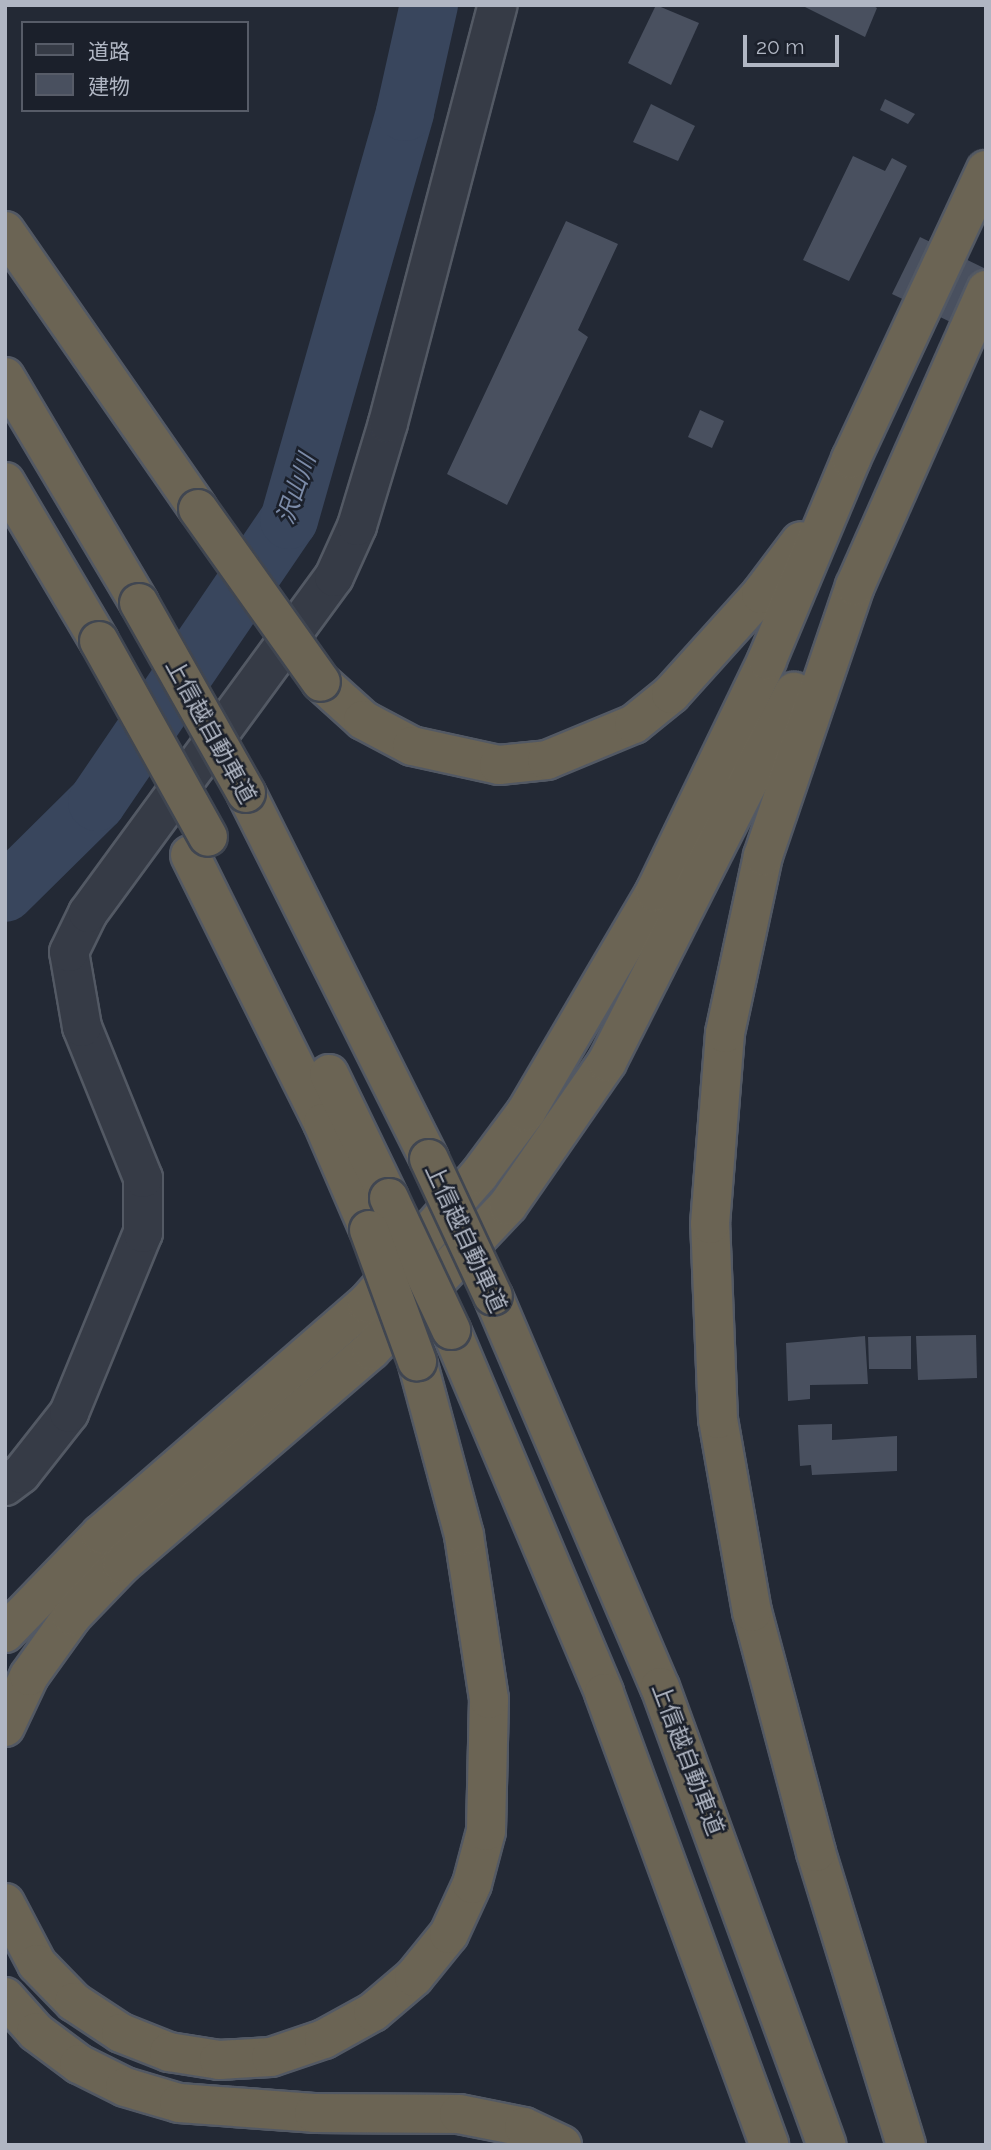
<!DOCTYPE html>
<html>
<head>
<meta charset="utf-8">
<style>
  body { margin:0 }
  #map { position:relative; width:991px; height:2150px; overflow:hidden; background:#232935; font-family:Raleway,"Noto Sans JP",sans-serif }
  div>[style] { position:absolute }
  .river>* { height:58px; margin:-29px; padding:0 29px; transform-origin:29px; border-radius:29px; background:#39465d }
  .building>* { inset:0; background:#49505f }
  .roads { filter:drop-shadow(2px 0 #535964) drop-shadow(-2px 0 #535964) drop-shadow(0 2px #535964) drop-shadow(0 -2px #535964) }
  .minor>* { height:38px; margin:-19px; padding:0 19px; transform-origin:19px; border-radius:19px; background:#363b46 }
  .highway>* { height:38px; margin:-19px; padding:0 19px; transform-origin:19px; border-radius:19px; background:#6b6454 }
  .bridges { filter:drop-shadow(2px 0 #404651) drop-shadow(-2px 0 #404651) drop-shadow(0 2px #404651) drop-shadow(0 -2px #404651) }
  .highway-bridge>* { height:38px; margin:-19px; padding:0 19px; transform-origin:19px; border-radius:19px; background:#6b6454 }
  span { translate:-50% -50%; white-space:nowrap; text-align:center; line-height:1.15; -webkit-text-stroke:5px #1b202b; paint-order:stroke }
  .street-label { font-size:23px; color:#b0b6c3 }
  .water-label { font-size:24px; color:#7c8ba8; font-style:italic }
  .frame { position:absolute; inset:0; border:7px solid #b0b6c3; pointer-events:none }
  .legend { position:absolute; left:21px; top:21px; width:228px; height:91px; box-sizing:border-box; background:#1b202b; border:2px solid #575c68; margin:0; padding:9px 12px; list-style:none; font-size:21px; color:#b0b6c3 }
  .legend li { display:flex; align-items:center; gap:14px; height:35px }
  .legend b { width:35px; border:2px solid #575c68 }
  .scale { position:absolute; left:743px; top:35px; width:96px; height:32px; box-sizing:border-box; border:4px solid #b0b6c3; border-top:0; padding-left:9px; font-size:21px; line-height:24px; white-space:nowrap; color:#b0b6c3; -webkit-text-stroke:5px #1b202b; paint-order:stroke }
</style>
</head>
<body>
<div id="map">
  <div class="river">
    <i style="left:5px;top:893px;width:129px;rotate:-44.7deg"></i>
    <i style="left:97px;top:802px;width:341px;rotate:-55.8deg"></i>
    <i style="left:289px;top:520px;width:424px;rotate:-74.1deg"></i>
    <i style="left:405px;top:112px;width:110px;rotate:-77.4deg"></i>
  </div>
  <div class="building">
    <i style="clip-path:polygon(656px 5px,699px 23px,671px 85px,628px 63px)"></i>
    <i style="clip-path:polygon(801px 5px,872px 5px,877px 8px,865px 37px)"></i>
    <i style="clip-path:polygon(885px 99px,915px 114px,908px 124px,880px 110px)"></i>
    <i style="clip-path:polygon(651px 104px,695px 126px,678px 161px,633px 142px)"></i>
    <i style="clip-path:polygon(853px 156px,885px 171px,892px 158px,907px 166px,849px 281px,803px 260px)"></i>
    <i style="clip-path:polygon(566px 221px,618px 244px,578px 330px,588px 337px,507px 505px,447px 474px)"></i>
    <i style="clip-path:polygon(920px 237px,986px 269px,986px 339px,892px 294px)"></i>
    <i style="clip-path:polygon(700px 410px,724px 421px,712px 448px,688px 437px)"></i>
    <i style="clip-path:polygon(976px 1335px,977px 1378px,918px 1380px,916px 1336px)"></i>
    <i style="clip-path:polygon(865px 1336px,868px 1384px,810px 1385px,810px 1399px,788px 1401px,786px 1343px)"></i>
    <i style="clip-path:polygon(911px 1336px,911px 1369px,869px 1369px,868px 1337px)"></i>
    <i style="clip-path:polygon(832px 1424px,832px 1440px,897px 1436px,897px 1471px,812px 1475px,811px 1465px,800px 1466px,798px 1425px)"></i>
  </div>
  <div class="roads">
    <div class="minor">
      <i style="left:5px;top:1486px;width:20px;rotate:-37deg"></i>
      <i style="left:21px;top:1474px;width:78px;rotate:-51.8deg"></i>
      <i style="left:69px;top:1413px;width:195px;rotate:-67.7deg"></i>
      <i style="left:143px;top:1233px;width:55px;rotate:-90deg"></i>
      <i style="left:143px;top:1178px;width:163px;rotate:-112deg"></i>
      <i style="left:82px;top:1027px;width:76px;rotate:-99.8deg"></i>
      <i style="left:69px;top:952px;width:43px;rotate:-64deg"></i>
      <i style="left:88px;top:913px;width:416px;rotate:-53.8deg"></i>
      <i style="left:334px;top:577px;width:56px;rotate:-65.7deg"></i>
      <i style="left:357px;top:526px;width:108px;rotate:-73.2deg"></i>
      <i style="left:388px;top:423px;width:432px;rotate:-75.3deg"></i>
    </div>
    <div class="highway">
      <i style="left:5px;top:231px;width:338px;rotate:55.2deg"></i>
      <i style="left:5px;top:377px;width:263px;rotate:59.3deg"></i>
      <i style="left:5px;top:482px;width:185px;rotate:59.4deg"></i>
      <i style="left:321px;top:682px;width:57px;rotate:42.1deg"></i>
      <i style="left:363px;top:720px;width:55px;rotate:28deg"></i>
      <i style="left:412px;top:746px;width:89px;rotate:12.3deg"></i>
      <i style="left:499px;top:765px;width:48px;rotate:-5.9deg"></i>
      <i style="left:547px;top:760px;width:94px;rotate:-22.5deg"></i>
      <i style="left:634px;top:724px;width:48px;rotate:-39deg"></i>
      <i style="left:671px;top:694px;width:135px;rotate:-48deg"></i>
      <i style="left:761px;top:594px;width:66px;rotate:-53deg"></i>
      <i style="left:246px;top:793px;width:409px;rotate:63.4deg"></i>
      <i style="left:190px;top:855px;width:299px;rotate:63.6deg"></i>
      <i style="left:323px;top:1123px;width:116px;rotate:66.7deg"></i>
      <i style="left:329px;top:1074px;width:138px;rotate:64.2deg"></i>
      <i style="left:493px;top:1296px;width:425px;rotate:66.9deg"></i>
      <i style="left:660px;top:1687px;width:487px;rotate:70deg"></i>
      <i style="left:451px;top:1330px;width:394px;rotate:67.1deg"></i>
      <i style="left:604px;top:1693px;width:481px;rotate:69.9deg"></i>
      <i style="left:5px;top:1633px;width:138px;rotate:-45.9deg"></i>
      <i style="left:101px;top:1534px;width:352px;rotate:-41deg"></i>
      <i style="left:367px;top:1303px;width:170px;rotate:-48.8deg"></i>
      <i style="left:479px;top:1175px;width:79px;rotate:-53.3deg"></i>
      <i style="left:526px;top:1112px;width:255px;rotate:-59.6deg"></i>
      <i style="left:655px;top:892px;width:258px;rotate:-64.2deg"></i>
      <i style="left:767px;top:660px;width:218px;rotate:-67.3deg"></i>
      <i style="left:851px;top:459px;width:319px;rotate:-65deg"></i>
      <i style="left:5px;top:1727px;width:56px;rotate:-64.8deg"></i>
      <i style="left:29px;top:1676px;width:74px;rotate:-54.4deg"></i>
      <i style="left:72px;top:1616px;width:72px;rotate:-46.1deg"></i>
      <i style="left:122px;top:1564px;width:328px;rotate:-40.7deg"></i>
      <i style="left:371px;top:1350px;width:199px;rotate:-46.6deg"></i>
      <i style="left:508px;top:1205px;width:174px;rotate:-55.3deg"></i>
      <i style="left:607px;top:1062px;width:415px;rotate:-63.2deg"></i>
      <i style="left:5px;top:1903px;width:69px;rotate:62.3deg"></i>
      <i style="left:37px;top:1964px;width:53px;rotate:45.8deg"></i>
      <i style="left:74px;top:2002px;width:56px;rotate:33.4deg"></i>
      <i style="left:121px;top:2033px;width:52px;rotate:21.6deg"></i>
      <i style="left:169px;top:2052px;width:51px;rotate:9.1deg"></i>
      <i style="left:219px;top:2060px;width:52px;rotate:-3.3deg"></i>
      <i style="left:271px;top:2057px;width:56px;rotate:-18.8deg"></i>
      <i style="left:324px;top:2039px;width:56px;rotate:-28.9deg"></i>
      <i style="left:373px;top:2012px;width:54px;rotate:-40.5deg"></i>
      <i style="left:414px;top:1977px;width:55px;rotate:-50.9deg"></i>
      <i style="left:449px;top:1934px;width:55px;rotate:-65.3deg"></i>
      <i style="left:472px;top:1884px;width:55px;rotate:-75.2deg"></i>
      <i style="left:486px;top:1831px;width:132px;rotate:-88.7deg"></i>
      <i style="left:489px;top:1699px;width:166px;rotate:-98.7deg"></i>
      <i style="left:464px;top:1535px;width:180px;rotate:-105.1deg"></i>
      <i style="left:5px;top:1997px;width:47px;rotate:48.5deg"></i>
      <i style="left:36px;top:2032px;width:54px;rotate:36.7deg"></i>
      <i style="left:79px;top:2064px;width:51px;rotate:26.6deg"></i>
      <i style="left:125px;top:2087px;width:56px;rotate:16.5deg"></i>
      <i style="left:179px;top:2103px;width:135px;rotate:4.2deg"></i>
      <i style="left:314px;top:2113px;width:145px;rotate:0.4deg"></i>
      <i style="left:459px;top:2114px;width:66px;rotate:11.3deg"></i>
      <i style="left:524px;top:2127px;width:42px;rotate:25.3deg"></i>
      <i style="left:906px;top:2145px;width:307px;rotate:-107.1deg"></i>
      <i style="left:816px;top:1852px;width:248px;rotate:-104.9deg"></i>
      <i style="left:752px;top:1612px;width:196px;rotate:-100deg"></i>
      <i style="left:718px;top:1419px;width:195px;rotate:-92.3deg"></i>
      <i style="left:710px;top:1224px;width:192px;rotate:-85.5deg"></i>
      <i style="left:725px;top:1033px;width:181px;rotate:-77.9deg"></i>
      <i style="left:763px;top:856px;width:285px;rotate:-71.2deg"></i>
      <i style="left:855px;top:586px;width:324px;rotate:-66.1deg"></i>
    </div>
  </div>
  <div class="bridges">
    <div class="highway-bridge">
      <i style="left:198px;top:509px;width:212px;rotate:54.6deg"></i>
      <i style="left:139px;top:603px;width:218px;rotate:60.6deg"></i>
      <i style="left:99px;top:641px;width:224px;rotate:60.9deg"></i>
      <i style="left:429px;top:1159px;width:151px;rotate:65deg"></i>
      <i style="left:389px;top:1198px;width:146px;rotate:64.8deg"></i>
      <i style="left:369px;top:1230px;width:140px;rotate:69.9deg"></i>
    </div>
  </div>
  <div class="street-label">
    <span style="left:211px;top:731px;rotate:61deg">上信越自動車道</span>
    <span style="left:466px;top:1238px;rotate:65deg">上信越自動車道</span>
    <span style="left:688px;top:1759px;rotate:69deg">上信越自動車道</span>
  </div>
  <div class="water-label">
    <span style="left:296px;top:489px;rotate:-71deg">沢山川</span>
  </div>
  <div class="frame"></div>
  <ul class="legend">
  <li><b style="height:9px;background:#363b46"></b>道路</li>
  <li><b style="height:19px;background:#49505f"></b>建物</li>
  </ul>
  <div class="scale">20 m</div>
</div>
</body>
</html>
